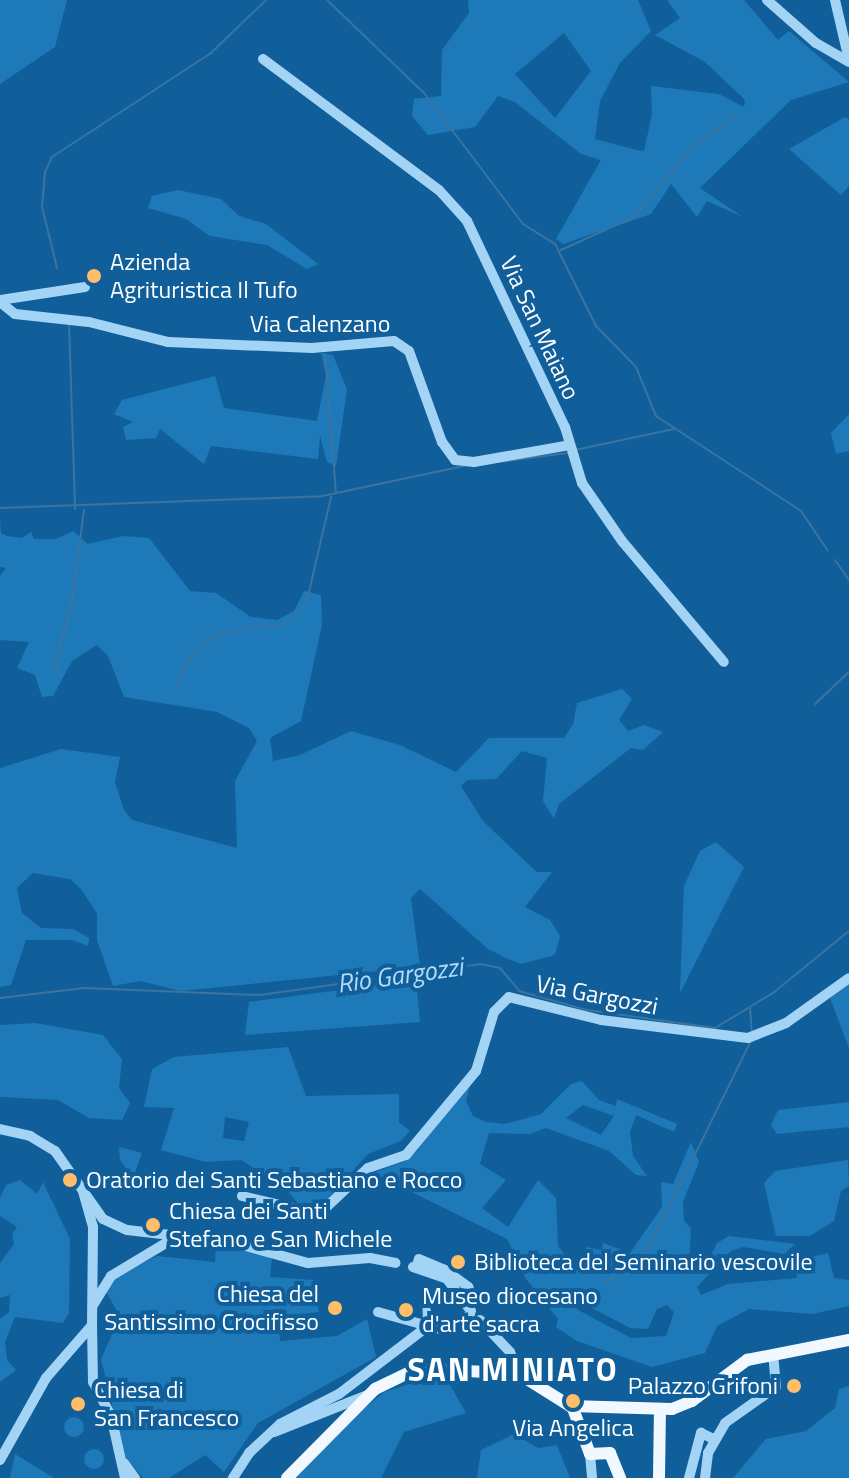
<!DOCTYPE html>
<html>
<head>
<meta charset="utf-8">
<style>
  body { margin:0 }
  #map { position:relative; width:849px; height:1478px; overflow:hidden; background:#105f9b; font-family:"Titillium Web",sans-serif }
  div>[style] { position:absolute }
  .green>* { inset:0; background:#1e79b9 }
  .round { border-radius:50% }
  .stream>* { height:2px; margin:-1px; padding:0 1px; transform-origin:1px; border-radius:1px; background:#3b749f }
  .minor>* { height:10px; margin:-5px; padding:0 5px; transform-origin:5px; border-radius:5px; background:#a3d3f5 }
  .major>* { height:12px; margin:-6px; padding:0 6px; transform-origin:6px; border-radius:6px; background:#f1f8ff }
  .dots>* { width:22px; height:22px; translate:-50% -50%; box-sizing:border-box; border:4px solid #105f9b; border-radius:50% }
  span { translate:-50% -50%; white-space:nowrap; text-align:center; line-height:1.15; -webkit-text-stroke:8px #105f9b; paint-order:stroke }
  .poi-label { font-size:24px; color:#fff }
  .left { translate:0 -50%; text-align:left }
  .right { translate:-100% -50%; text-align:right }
  .street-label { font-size:24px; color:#fff }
  .water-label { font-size:26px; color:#afdcfb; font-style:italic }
  .district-label { font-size:32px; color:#fff; font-weight:700; letter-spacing:2px }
</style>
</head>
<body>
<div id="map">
  <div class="green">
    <i style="clip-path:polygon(0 0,67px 0,55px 47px,0 84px)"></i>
    <i style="clip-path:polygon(evenodd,468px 0,638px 0,651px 31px,620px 63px,600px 101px,595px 139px,637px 150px,644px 151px,652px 114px,651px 86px,719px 94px,744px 107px,745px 100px,705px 62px,655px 35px,680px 18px,667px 0,744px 0,778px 40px,789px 31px,849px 82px,791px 100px,700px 188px,743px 217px,707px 201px,697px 217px,671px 184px,651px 214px,563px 244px,556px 239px,601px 160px,581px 154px,515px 102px,498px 96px,475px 127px,428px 135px,412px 116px,414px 99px,441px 96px,442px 50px,469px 13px,468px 0,564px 33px,591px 71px,555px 118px,515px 74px,564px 33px)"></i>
    <i style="clip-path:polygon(845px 117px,849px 119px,849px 186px,841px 195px,789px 149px)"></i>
    <i style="clip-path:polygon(178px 190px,221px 199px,239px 216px,266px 224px,318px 264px,307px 269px,267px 245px,210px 236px,186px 219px,148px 208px,152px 196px)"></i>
    <i style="clip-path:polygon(321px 353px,333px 355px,347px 389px,336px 466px,327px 462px,320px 436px,318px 459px,211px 446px,204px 464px,160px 429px,156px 438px,126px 440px,123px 427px,133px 422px,114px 414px,122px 400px,215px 376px,224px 408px,317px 421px,326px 375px)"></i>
    <i style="clip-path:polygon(849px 414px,849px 451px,836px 454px,831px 433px)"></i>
    <i style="clip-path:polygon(0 519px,1px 533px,7px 536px,22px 538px,31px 532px,34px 539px,56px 539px,73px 531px,88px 544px,123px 536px,149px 538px,190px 591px,216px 593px,251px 617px,277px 620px,294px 611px,304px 591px,321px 595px,322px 625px,301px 721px,270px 738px,273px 761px,300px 755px,351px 731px,400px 745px,456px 772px,489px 738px,564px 738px,573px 724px,577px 703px,622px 689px,632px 699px,619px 720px,628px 731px,644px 725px,663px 732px,643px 750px,631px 748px,559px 804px,554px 819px,543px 801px,547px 758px,522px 751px,496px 779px,467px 780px,461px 786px,483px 821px,527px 863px,537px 872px,552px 872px,525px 907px,550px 920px,560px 936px,555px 955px,521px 964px,508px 959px,488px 949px,420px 889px,411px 898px,420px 967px,180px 991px,141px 981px,113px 986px,97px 940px,97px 914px,82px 890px,70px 879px,33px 873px,17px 888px,22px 913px,41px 928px,73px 929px,89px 938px,88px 946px,72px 940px,26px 940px,11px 985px,0 987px,0 768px,61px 749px,120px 757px,115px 782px,124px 810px,132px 820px,237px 848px,235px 781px,257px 741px,249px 728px,217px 712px,124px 697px,108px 656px,97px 645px,72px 661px,53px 696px,42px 697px,35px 675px,17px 668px,29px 642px,0 640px,0 576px,6px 568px,0 567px)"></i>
    <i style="clip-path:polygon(716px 842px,744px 867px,680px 993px,684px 886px,700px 851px)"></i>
    <i style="clip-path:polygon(416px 980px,420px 1022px,245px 1035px,249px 1002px)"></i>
    <i style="clip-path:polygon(849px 983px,849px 1048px,830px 998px)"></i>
    <i style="clip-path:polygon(35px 1023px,103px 1035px,122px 1059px,119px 1088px,130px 1103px,122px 1120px,89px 1118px,58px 1100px,0 1097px,0 1025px)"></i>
    <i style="clip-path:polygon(evenodd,288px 1047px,306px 1096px,399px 1094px,399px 1122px,410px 1131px,401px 1141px,368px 1154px,319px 1208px,301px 1207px,285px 1188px,241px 1160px,206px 1162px,161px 1150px,174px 1108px,144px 1107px,152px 1069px,174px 1057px,288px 1047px,225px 1117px,249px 1122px,244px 1141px,223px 1138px,225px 1117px)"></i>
    <i style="clip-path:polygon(evenodd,473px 1075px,466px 1101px,473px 1116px,486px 1122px,505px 1124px,541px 1114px,571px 1084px,582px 1081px,599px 1100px,616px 1106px,617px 1099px,677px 1124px,674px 1132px,636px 1115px,630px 1132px,633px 1156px,647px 1176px,636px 1175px,609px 1151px,546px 1128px,530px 1134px,489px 1133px,480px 1164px,506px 1180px,482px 1208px,508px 1227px,538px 1180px,556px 1198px,558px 1246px,570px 1261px,583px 1268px,586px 1247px,602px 1250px,603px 1243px,630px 1253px,662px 1207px,661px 1182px,673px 1184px,691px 1142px,699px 1162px,683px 1202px,684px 1221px,691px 1228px,689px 1267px,706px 1265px,717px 1243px,729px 1236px,795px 1244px,784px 1254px,743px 1247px,731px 1251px,697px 1287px,701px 1295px,728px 1284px,797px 1278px,795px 1261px,828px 1253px,834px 1278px,849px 1280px,849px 1306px,812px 1314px,749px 1309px,717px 1326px,705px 1353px,652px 1367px,577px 1341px,556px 1327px,558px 1319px,526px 1279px,507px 1239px,373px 1173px,403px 1162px,417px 1151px,473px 1075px,583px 1105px,614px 1116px,601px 1135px,566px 1118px,583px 1105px,473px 1075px,573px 1298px,630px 1328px,648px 1329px,657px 1309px,667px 1305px,674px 1312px,666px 1336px,631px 1338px,578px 1310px,573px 1298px)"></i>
    <i style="clip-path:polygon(849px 1102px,849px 1127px,777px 1134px,771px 1125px,778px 1110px)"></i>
    <i style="clip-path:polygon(119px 1147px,142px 1153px,133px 1178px,120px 1160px)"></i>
    <i style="clip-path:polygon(848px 1160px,849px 1186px,841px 1191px,834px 1221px,810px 1236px,776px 1236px,764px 1183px,775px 1171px)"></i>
    <i style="clip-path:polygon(20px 1180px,37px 1194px,43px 1182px,70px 1239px,69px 1313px,63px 1323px,15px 1317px,5px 1342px,7px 1360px,16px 1370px,0 1382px,0 1319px,9px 1312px,10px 1295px,0 1298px,0 1263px,14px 1244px,12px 1234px,17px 1227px,0 1216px,0 1198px,6px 1185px)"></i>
    <i style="clip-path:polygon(216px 1245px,272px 1257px,270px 1277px,313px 1280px,319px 1312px,278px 1316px,280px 1341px,337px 1336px,367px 1319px,376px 1357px,258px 1423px,224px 1472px,205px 1455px,169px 1478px,143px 1478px,124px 1455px,101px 1359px,120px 1316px,105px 1290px,113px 1278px,157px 1256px,215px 1262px)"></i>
    <i style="clip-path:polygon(446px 1378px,466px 1413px,404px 1432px,381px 1478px,295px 1478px,343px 1426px,384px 1392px,425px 1379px)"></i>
    <i style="clip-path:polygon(849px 1386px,849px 1478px,733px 1478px,766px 1439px,806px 1431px,835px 1408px,839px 1389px)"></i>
    <i class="round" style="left:64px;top:1417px;width:20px;height:20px"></i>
    <i style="clip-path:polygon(514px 1434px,538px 1448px,557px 1445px,570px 1478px,477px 1478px,481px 1450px)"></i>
    <i class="round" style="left:84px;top:1449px;width:20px;height:20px"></i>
    <i style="clip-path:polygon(15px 1454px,54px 1478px,10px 1478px)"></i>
  </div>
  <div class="stream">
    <i style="left:327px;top:0;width:134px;rotate:43.8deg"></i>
    <i style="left:424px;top:93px;width:164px;rotate:52.9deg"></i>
    <i style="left:523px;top:224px;width:38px;rotate:32deg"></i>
    <i style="left:555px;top:244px;width:92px;rotate:63.4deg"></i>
    <i style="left:596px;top:326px;width:57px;rotate:45.7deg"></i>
    <i style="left:636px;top:367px;width:53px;rotate:67.8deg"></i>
    <i style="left:656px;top:416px;width:173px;rotate:33.2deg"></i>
    <i style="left:801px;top:511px;width:48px;rotate:56deg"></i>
    <i style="left:561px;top:250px;width:80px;rotate:-24.3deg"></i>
    <i style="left:634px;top:217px;width:92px;rotate:-49.9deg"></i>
    <i style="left:693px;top:147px;width:54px;rotate:-36deg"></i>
    <i style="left:57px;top:268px;width:63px;rotate:-103.8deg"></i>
    <i style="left:42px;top:207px;width:35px;rotate:-85deg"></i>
    <i style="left:45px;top:172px;width:17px;rotate:-65deg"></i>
    <i style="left:52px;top:157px;width:190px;rotate:-33.2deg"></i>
    <i style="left:211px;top:53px;width:76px;rotate:-43.9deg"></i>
    <i style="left:69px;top:324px;width:185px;rotate:88.1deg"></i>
    <i style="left:325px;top:354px;width:140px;rotate:85.5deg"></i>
    <i style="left:575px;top:450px;width:101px;rotate:-12deg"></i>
    <i style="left:506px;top:461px;width:62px;rotate:-7.5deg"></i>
    <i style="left:0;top:508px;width:322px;rotate:-2.1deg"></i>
    <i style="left:322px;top:496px;width:145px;rotate:-11.9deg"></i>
    <i style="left:835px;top:560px;width:24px;rotate:55deg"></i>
    <i style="left:58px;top:676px;width:15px;rotate:-98deg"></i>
    <i style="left:56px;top:661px;width:61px;rotate:-74.8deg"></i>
    <i style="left:72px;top:602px;width:93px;rotate:-82.6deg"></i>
    <i style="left:175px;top:696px;width:36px;rotate:-72deg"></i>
    <i style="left:186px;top:662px;width:33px;rotate:-44deg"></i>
    <i style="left:210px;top:639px;width:31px;rotate:-21deg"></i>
    <i style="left:239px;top:628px;width:38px;rotate:-3deg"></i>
    <i style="left:277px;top:626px;width:20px;rotate:-24deg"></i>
    <i style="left:295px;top:618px;width:26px;rotate:-59deg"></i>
    <i style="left:308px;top:596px;width:102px;rotate:-76.9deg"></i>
    <i style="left:815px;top:704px;width:47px;rotate:-43.3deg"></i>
    <i style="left:0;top:998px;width:85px;rotate:-6.8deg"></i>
    <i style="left:84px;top:988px;width:176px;rotate:2.3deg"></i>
    <i style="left:260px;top:995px;width:223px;rotate:-8deg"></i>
    <i style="left:481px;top:964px;width:19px;rotate:12deg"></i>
    <i style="left:500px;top:968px;width:30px;rotate:50deg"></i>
    <i style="left:519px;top:991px;width:71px;rotate:15.6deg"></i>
    <i style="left:587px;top:1010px;width:129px;rotate:8deg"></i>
    <i style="left:715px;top:1028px;width:68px;rotate:-31.1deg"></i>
    <i style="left:773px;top:993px;width:98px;rotate:-39.2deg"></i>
    <i style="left:750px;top:1007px;width:26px;rotate:86deg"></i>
    <i style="left:603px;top:1284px;width:54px;rotate:-36deg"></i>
    <i style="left:647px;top:1252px;width:235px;rotate:-63.8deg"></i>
  </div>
  <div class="minor">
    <i style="left:767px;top:0;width:65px;rotate:41.3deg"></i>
    <i style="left:816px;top:43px;width:38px;rotate:30deg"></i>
    <i style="left:835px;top:0;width:62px;rotate:76.9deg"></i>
    <i style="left:263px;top:59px;width:219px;rotate:36.7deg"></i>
    <i style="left:439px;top:190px;width:42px;rotate:47.9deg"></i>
    <i style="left:467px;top:221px;width:228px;rotate:64.6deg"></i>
    <i style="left:565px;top:427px;width:59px;rotate:73.1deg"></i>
    <i style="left:582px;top:483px;width:70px;rotate:55.4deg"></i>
    <i style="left:622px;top:541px;width:158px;rotate:49.9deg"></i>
    <i style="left:0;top:300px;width:86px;rotate:-8.7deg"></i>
    <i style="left:0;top:302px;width:19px;rotate:39deg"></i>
    <i style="left:15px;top:314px;width:74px;rotate:6.2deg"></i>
    <i style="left:89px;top:322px;width:81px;rotate:14.2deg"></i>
    <i style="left:168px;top:342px;width:144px;rotate:2.4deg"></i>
    <i style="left:312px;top:348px;width:82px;rotate:-4.9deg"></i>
    <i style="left:394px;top:341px;width:18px;rotate:34deg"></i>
    <i style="left:409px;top:351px;width:97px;rotate:70.1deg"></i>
    <i style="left:442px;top:442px;width:22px;rotate:54deg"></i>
    <i style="left:455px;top:460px;width:19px;rotate:6deg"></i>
    <i style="left:474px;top:462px;width:97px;rotate:-10deg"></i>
    <i style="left:0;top:1129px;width:31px;rotate:13deg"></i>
    <i style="left:30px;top:1136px;width:29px;rotate:31deg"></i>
    <i style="left:55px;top:1151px;width:83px;rotate:54.8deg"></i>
    <i style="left:82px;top:1188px;width:41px;rotate:74.2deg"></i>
    <i style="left:242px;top:1196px;width:79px;rotate:13.2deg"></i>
    <i style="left:319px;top:1214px;width:67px;rotate:-43.2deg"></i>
    <i style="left:368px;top:1168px;width:40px;rotate:-18.9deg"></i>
    <i style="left:406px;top:1155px;width:109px;rotate:-50.2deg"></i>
    <i style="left:476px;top:1071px;width:62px;rotate:-73deg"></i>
    <i style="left:494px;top:1012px;width:21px;rotate:-45deg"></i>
    <i style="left:509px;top:997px;width:95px;rotate:14deg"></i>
    <i style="left:601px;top:1020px;width:148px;rotate:7deg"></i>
    <i style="left:748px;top:1038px;width:41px;rotate:-21.5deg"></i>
    <i style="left:786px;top:1023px;width:77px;rotate:-35.5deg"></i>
    <i style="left:103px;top:1219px;width:26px;rotate:25deg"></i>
    <i style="left:127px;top:1230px;width:105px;rotate:6.6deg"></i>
    <i style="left:231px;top:1242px;width:80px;rotate:15.3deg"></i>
    <i style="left:308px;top:1263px;width:62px;rotate:-4.6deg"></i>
    <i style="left:370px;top:1258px;width:26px;rotate:11deg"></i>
    <i style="left:413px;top:1267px;width:36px;rotate:19deg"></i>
    <i style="left:447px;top:1279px;width:40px;rotate:53deg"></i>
    <i style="left:416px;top:1268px;width:9px;rotate:-72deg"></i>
    <i style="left:419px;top:1259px;width:28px;rotate:23deg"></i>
    <i style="left:445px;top:1270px;width:29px;rotate:36deg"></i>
    <i style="left:468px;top:1287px;width:11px;rotate:68deg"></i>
    <i style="left:427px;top:1293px;width:33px;rotate:88deg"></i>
    <i style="left:93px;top:1305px;width:34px;rotate:-58deg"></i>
    <i style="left:111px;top:1276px;width:76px;rotate:-31deg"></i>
    <i style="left:378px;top:1312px;width:52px;rotate:15.6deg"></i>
    <i style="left:480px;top:1320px;width:44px;rotate:46.8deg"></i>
    <i style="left:510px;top:1352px;width:24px;rotate:68deg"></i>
    <i style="left:92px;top:1325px;width:57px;rotate:89deg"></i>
    <i style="left:93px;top:1382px;width:38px;rotate:62deg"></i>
    <i style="left:111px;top:1416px;width:64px;rotate:77.3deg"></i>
    <i style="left:274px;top:1432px;width:103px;rotate:-21.6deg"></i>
    <i style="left:590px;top:1454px;width:24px;rotate:85deg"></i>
    <i style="left:0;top:1460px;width:94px;rotate:-60.7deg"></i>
    <i style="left:46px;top:1378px;width:70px;rotate:-49deg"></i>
    <i style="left:92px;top:1325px;width:98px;rotate:-89.4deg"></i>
    <i style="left:124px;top:1463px;width:19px;rotate:54deg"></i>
    <i style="left:233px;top:1478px;width:30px;rotate:-57deg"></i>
    <i style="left:249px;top:1453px;width:42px;rotate:-43.1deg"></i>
    <i style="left:280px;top:1424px;width:66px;rotate:-27deg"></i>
    <i style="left:339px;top:1394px;width:112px;rotate:-37.4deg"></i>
    <i style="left:428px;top:1326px;width:16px;rotate:14deg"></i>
    <i style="left:444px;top:1330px;width:30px;rotate:-30deg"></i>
    <i style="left:689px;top:1478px;width:47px;rotate:-75.1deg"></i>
    <i style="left:701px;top:1433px;width:14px;rotate:25deg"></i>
    <i style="left:705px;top:1478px;width:25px;rotate:-83deg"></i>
    <i style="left:708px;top:1453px;width:34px;rotate:-60deg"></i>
    <i style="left:725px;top:1423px;width:62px;rotate:-35.2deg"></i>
    <i style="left:776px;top:1387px;width:32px;rotate:-95deg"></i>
  </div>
  <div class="major">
    <i style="left:572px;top:1406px;width:51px;rotate:69.4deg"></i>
    <i style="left:590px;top:1454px;width:20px;rotate:-3deg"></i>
    <i style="left:610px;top:1453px;width:27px;rotate:68deg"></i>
    <i style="left:287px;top:1478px;width:125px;rotate:-45.3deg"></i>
    <i style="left:375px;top:1389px;width:37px;rotate:-26deg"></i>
    <i style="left:408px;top:1373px;width:25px;rotate:-9deg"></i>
    <i style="left:433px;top:1369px;width:86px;rotate:3.3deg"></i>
    <i style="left:519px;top:1374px;width:60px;rotate:32.1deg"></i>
    <i style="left:570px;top:1406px;width:102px;rotate:1.7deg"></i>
    <i style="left:672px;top:1409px;width:22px;rotate:-22deg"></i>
    <i style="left:692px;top:1401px;width:69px;rotate:-36.7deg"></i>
    <i style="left:747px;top:1360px;width:104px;rotate:-11.1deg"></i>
    <i style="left:659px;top:1478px;width:69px;rotate:-89.2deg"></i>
  </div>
  <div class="dots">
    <i style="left:94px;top:276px;background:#ffbe67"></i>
    <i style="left:70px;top:1180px;background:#ffbe67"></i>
    <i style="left:153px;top:1225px;background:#ffbe67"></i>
    <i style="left:458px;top:1262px;background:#ffbe67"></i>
    <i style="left:335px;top:1308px;background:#ffbe67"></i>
    <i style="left:406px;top:1310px;background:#ffbe67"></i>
    <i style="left:794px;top:1386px;background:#ffbe67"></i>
    <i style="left:573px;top:1401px;background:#ffbe67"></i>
    <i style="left:78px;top:1404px;background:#ffbe67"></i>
  </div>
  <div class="poi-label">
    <span class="left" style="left:110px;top:276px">Azienda<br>Agrituristica Il Tufo</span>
    <span class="left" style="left:86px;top:1180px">Oratorio dei Santi Sebastiano e Rocco</span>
    <span class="left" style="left:169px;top:1225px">Chiesa dei Santi<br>Stefano e San Michele</span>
    <span class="left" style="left:474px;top:1262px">Biblioteca del Seminario vescovile</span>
    <span class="right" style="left:319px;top:1308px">Chiesa del<br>Santissimo Crocifisso</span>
    <span class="left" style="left:422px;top:1310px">Museo diocesano<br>d'arte sacra</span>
    <span class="right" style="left:778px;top:1386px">Palazzo Grifoni</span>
    <span class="left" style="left:94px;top:1404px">Chiesa di<br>San Francesco</span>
    <span style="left:573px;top:1428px">Via Angelica</span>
  </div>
  <div class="street-label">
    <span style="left:320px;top:324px">Via Calenzano</span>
    <span style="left:540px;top:328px;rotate:65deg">Via San Maiano</span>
    <span style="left:597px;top:995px;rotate:11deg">Via Gargozzi</span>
  </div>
  <div class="water-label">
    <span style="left:400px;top:975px;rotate:-8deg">Rio Gargozzi</span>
  </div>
  <div class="district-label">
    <span style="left:513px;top:1369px">SAN MINIATO</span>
  </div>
</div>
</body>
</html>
